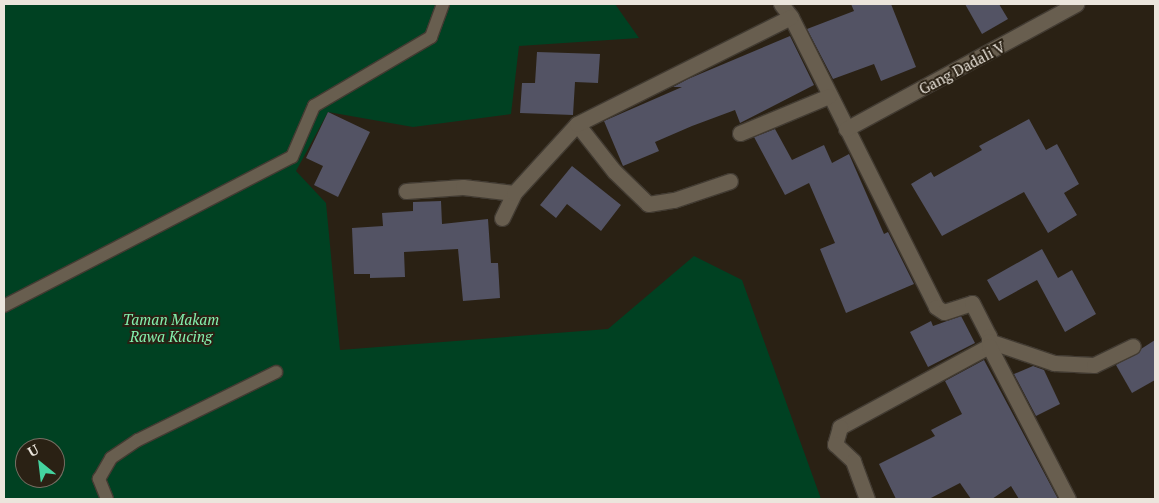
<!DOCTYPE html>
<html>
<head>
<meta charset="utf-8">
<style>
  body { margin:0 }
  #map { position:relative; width:1159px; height:503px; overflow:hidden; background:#2a2114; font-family:"PT Serif",serif }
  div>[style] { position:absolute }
  .green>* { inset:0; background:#004122 }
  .building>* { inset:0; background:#535364 }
  .roads { filter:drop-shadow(1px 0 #423b32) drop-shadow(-1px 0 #423b32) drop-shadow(0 1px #423b32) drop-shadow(0 -1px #423b32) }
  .lane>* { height:12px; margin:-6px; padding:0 6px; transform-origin:6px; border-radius:6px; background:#685e4f }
  .street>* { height:15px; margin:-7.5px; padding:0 7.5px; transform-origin:7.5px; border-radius:7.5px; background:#685e4f }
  span { translate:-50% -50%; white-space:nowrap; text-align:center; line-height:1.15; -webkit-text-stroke:4px #2a2114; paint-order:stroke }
  .street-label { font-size:15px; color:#ebe5dc }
  .park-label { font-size:15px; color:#84f1ae; font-style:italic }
  .frame { position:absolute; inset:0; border:5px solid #ebe5dc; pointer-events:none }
  .north { position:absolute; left:15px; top:438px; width:50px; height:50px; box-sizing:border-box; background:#2a2114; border:1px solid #776f64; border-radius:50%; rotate:331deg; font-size:14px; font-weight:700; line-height:20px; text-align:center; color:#ebe5dc }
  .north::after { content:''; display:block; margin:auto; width:18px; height:22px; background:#44d4a0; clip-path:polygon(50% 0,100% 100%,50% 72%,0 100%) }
</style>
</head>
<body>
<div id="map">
  <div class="green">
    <i style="clip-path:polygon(evenodd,4px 4px,615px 4px,639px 38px,519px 46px,511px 114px,413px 127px,328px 112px,296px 171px,326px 203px,340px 350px,608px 329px,694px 256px,742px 280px,821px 499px,4px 499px,4px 4px,25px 448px,55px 448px,55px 478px,25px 478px,25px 448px)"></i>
  </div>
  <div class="building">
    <i style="clip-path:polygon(851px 4px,891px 4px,916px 67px,881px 81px,874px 64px,833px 79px,807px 29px,854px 11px)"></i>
    <i style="clip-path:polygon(965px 4px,999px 4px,1008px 19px,982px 34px)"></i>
    <i style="clip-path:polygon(790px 36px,814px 85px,740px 123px,735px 110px,692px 126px,655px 142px,659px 151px,623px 166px,604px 121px,682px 87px,673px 87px,688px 79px)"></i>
    <i style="clip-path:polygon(537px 52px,600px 54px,598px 83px,575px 82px,573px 115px,520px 113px,522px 83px,535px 83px)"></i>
    <i style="clip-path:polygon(328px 112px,370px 132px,338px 197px,314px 185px,323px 166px,306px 158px)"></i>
    <i style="clip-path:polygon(1029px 119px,1046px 150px,1057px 144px,1079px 184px,1064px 193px,1077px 215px,1048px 233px,1024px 192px,942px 236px,911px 184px,931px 172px,934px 177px,982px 150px,979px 146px)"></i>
    <i style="clip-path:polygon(775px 129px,792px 160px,824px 145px,832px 163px,849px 154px,884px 234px,888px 232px,914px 284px,846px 313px,820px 249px,835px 243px,809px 183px,785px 195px,754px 137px)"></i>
    <i style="clip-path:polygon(572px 166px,621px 205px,601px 231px,567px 204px,556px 218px,540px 205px)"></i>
    <i style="clip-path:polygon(441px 201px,442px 224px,488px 219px,491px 263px,498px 263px,500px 298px,463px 301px,458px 249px,404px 252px,405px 277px,370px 278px,370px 274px,354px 274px,352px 228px,383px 226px,382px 213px,413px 211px,413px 202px)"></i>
    <i style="clip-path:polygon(1042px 249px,1058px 278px,1072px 270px,1096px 314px,1065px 332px,1037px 280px,999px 301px,987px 280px)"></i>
    <i style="clip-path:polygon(961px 316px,975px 343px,928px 367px,910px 332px,931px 321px,933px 326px)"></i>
    <i style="clip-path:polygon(1155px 340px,1155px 380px,1132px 393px,1116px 365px)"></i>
    <i style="clip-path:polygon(984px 360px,1058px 499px,1019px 499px,1011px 486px,992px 499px,971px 499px,960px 483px,929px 499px,896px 499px,879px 464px,935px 436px,931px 430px,962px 414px,945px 381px)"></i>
    <i style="clip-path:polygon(1033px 366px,1044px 370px,1060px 404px,1036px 416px,1014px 374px)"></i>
  </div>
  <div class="roads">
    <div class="lane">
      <i style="left:4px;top:306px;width:324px;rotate:-27.4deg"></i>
      <i style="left:292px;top:157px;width:56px;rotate:-66.7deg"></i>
      <i style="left:314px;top:106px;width:136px;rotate:-30.5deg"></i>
      <i style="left:431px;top:37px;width:35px;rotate:-70deg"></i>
      <i style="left:107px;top:499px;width:22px;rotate:-112deg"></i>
      <i style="left:99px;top:479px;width:24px;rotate:-60deg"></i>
      <i style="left:111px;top:458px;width:32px;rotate:-34deg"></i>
      <i style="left:138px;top:440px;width:154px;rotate:-26.2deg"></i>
    </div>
    <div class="street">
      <i style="left:781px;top:4px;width:16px;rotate:52deg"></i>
      <i style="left:791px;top:17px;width:324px;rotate:63.4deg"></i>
      <i style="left:936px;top:307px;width:9px;rotate:32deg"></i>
      <i style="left:944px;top:312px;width:29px;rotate:-18deg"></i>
      <i style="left:972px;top:303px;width:37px;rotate:63deg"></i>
      <i style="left:989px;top:336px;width:10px;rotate:90deg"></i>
      <i style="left:989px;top:346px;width:170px;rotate:151.5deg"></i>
      <i style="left:840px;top:427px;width:18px;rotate:106deg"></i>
      <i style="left:835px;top:444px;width:25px;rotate:43deg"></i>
      <i style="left:853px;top:461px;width:40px;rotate:69.8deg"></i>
      <i style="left:577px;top:124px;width:60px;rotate:51.8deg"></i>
      <i style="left:614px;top:171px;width:47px;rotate:44.1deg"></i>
      <i style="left:648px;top:204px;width:26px;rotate:-9deg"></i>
      <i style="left:674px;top:200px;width:59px;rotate:-18.7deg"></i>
      <i style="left:846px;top:129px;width:262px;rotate:-28.5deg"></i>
      <i style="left:740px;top:133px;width:96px;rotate:-22.6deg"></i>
      <i style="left:406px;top:191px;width:57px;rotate:-4deg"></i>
      <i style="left:463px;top:187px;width:51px;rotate:6.7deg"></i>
      <i style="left:502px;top:218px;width:28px;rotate:-64deg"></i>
      <i style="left:514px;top:193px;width:93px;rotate:-47.6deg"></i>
      <i style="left:577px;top:124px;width:239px;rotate:-26.6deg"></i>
      <i style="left:989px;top:341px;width:69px;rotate:18.7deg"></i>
      <i style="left:1054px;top:363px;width:40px;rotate:2.9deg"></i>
      <i style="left:1094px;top:365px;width:43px;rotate:-26deg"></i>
      <i style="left:989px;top:346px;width:172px;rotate:62.7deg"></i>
    </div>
  </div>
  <div class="street-label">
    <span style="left:962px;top:68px;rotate:-28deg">Gang Dadali V</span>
  </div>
  <div class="park-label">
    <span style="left:171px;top:328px">Taman Makam<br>Rawa Kucing</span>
  </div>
  <div class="frame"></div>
  <div class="north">U</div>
</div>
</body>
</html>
